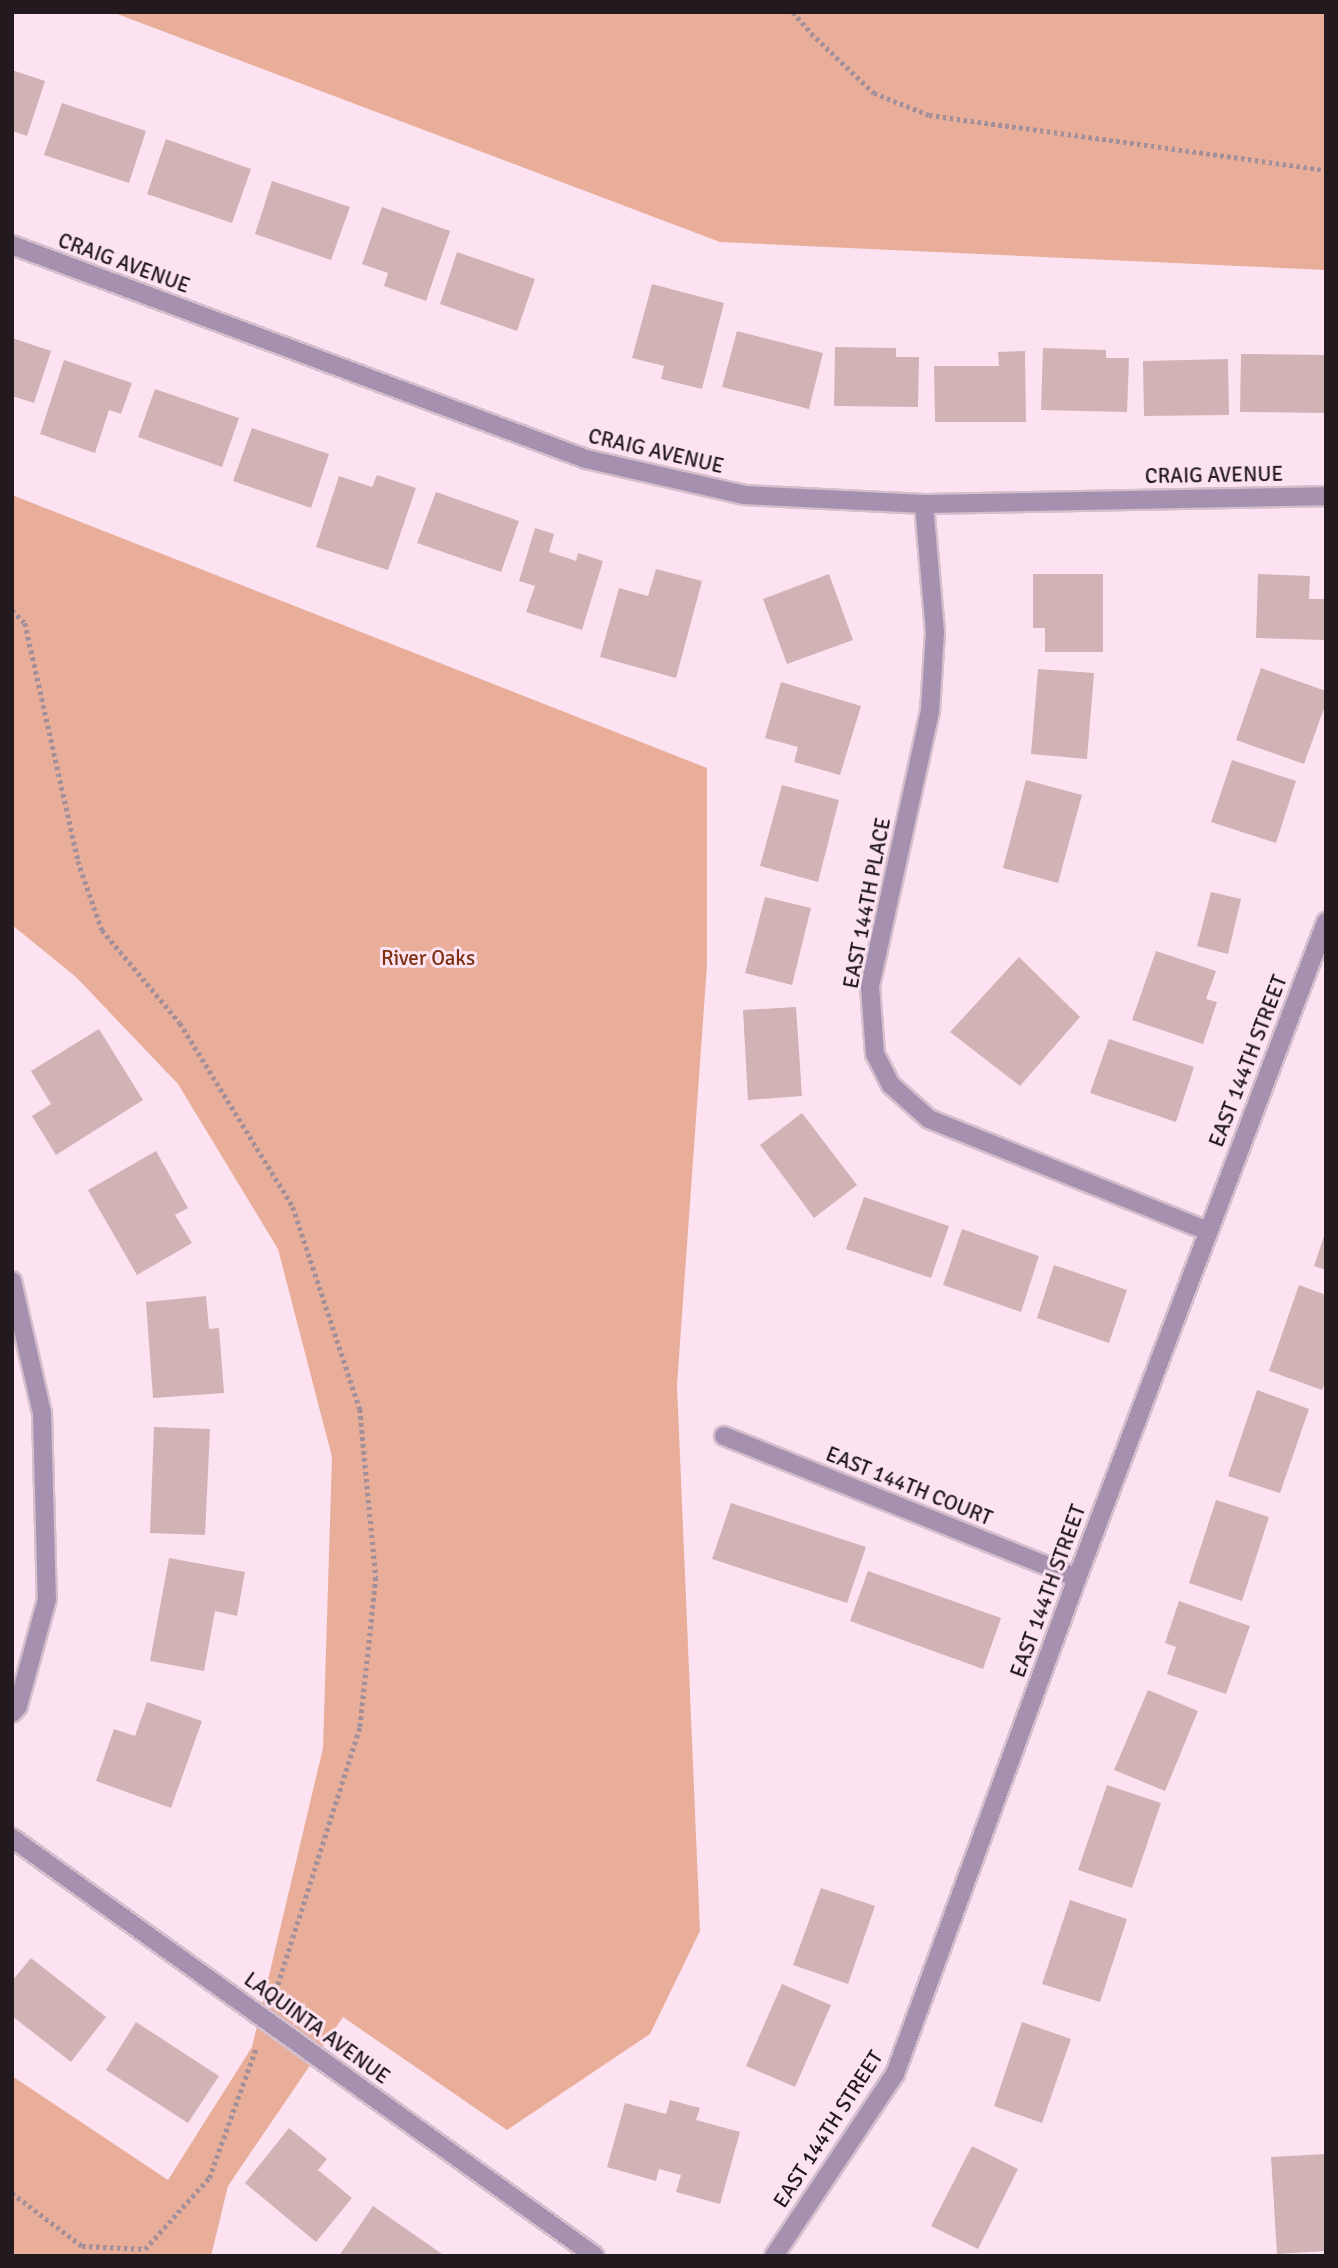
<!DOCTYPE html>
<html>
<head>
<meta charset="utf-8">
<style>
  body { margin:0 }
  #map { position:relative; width:1338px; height:2268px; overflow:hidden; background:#fde3f2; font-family:Signika,sans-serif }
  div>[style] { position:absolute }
  .green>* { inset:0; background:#e8ae99 }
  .building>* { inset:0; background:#d1b3b6 }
  .path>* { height:4.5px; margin-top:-2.25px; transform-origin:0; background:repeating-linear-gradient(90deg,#a28f9a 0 3.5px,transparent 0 7px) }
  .roads { filter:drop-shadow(2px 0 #d6bfcc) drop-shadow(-2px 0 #d6bfcc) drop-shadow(0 2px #d6bfcc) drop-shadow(0 -2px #d6bfcc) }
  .street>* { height:18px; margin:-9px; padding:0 9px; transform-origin:9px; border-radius:9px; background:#a590b0 }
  span { translate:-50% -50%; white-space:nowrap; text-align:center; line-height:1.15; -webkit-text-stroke:6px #fde3f2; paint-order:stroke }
  .street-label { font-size:21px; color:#231a1f }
  .park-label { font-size:21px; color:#7e3110 }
  .frame { position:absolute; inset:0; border:14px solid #231a1f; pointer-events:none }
</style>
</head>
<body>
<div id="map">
  <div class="green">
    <i style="clip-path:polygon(112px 12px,1326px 12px,1326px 270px,720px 242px)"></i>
    <i style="clip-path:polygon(12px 495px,707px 768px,707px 965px,677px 1385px,700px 1931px,650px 2034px,507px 2130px,343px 2017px,228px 2186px,211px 2256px,12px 2256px,12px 2076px,168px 2180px,252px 2047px,323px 1748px,332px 1457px,278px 1249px,178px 1084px,76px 977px,12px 925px)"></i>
  </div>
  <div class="building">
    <i style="clip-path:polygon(12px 70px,45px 81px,27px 136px,12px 131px)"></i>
    <i style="clip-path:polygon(62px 103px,146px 131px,129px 183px,44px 155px)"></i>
    <i style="clip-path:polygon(166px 139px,251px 169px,232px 223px,147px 194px)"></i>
    <i style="clip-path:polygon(272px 181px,350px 207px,331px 260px,255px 234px)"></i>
    <i style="clip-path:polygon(382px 207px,450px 231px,426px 301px,384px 286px,388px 273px,362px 264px)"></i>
    <i style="clip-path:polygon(457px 252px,535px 279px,517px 331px,440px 304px)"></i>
    <i style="clip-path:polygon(652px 284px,724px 303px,702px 389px,661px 379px,664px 366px,632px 358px)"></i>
    <i style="clip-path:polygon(737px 331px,823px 353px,809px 409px,722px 387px)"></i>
    <i style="clip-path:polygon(12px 338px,51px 351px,34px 403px,12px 396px)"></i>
    <i style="clip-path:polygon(835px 347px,896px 348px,896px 357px,919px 357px,918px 407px,834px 406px)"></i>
    <i style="clip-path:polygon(1043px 348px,1106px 350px,1106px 358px,1129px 358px,1127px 412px,1041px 410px)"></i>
    <i style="clip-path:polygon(1025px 351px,1026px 422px,935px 422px,934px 366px,999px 366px,998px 352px)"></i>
    <i style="clip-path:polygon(1241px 354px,1326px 355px,1326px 413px,1240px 412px)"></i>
    <i style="clip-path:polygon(1228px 359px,1229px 415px,1144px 416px,1143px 361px)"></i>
    <i style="clip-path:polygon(64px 360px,132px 383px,121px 414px,109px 410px,95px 453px,40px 434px)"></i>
    <i style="clip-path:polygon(155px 389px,239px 418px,222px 467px,138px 437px)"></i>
    <i style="clip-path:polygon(252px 428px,329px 454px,311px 508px,233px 481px)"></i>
    <i style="clip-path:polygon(377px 475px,416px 488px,388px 570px,316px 547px,339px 476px,372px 487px)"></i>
    <i style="clip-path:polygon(436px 492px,519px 521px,501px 572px,417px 543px)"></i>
    <i style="clip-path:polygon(535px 528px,554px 534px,549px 552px,576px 561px,578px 553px,603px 561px,582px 630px,526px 612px,535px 586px,519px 581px)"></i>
    <i style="clip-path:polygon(656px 569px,702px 581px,676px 678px,600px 657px,619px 588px,648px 596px)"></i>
    <i style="clip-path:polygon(829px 574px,853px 640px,787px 664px,763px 599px)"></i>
    <i style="clip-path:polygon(1033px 574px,1103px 574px,1103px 652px,1045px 652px,1045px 628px,1033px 628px)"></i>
    <i style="clip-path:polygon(1258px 574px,1310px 576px,1309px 599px,1326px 599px,1326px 640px,1256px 638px)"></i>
    <i style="clip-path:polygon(1261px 668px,1326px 691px,1326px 703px,1304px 764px,1236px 740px)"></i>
    <i style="clip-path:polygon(1038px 669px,1094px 673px,1087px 759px,1031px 754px)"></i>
    <i style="clip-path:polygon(781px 682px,861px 706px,840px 775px,794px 762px,798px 747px,765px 738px)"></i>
    <i style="clip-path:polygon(1232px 760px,1296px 781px,1276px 843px,1211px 822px)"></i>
    <i style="clip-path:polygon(1026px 780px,1082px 795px,1058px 883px,1003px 868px)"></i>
    <i style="clip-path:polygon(782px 785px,839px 800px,818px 882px,760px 866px)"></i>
    <i style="clip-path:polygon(1211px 892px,1241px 899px,1228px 954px,1197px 946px)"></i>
    <i style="clip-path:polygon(765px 897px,811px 908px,792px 985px,745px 973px)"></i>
    <i style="clip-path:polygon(1156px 951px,1216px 971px,1206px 999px,1217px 1002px,1203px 1044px,1132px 1020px)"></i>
    <i style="clip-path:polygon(1019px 957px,1080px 1017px,1020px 1086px,950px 1032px)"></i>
    <i style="clip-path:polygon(796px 1007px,802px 1096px,748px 1100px,743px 1010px)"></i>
    <i style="clip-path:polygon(99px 1029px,143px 1100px,56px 1155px,32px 1116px,51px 1104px,31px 1071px)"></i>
    <i style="clip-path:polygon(1109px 1039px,1194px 1067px,1176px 1122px,1090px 1093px)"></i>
    <i style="clip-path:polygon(802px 1113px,857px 1185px,814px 1218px,760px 1145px)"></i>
    <i style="clip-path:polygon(156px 1151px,188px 1208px,175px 1215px,192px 1243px,137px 1275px,88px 1190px)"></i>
    <i style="clip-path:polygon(864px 1197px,949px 1226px,931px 1278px,846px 1249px)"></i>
    <i style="clip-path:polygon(962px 1229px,1039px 1256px,1021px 1312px,943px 1285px)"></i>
    <i style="clip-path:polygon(1325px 1233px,1326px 1233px,1326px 1270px,1314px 1266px)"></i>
    <i style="clip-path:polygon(1054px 1265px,1127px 1290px,1109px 1343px,1037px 1318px)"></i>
    <i style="clip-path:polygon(1299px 1285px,1326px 1295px,1326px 1380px,1322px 1390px,1269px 1371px)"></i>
    <i style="clip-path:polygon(206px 1296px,209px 1329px,219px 1328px,224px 1393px,153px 1398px,146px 1302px)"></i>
    <i style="clip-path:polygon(1257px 1390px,1309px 1409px,1280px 1493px,1228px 1476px)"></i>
    <i style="clip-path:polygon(154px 1427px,210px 1429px,205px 1535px,150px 1533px)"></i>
    <i style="clip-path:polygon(1216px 1500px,1269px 1517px,1242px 1601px,1189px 1583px)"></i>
    <i style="clip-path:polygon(731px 1503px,866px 1547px,847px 1603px,712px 1559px)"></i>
    <i style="clip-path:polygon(169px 1558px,245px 1572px,237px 1616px,215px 1611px,204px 1671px,150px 1661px)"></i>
    <i style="clip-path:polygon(868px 1571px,1001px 1618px,983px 1669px,850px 1621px)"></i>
    <i style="clip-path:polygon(1179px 1601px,1250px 1626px,1226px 1694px,1167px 1674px,1176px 1647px,1165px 1643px)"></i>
    <i style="clip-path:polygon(1148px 1690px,1198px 1711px,1165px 1791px,1114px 1770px)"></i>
    <i style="clip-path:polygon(147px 1702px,202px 1721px,171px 1808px,96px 1781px,114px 1729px,135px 1736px)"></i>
    <i style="clip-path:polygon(1107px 1785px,1161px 1803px,1132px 1888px,1078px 1870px)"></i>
    <i style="clip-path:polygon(821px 1888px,875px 1906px,848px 1984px,793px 1965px)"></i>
    <i style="clip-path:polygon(1070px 1900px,1127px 1919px,1100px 2002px,1042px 1984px)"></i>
    <i style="clip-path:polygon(31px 1958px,106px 2017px,71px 2062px,12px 2016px,12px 1981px)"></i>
    <i style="clip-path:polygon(782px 1984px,831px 2005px,795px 2087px,746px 2066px)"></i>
    <i style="clip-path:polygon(136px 2022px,219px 2076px,188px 2123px,106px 2070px)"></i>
    <i style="clip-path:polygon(1022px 2022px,1071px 2039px,1042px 2123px,994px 2106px)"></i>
    <i style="clip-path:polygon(670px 2100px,700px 2108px,696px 2120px,740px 2132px,720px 2204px,676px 2192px,681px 2175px,659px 2169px,656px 2181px,607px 2167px,625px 2103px,666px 2114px)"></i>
    <i style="clip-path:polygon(289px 2128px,327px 2159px,318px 2170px,352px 2198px,316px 2242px,245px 2183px)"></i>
    <i style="clip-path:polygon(972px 2146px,1018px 2169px,978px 2249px,931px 2226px)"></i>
    <i style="clip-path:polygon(1326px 2154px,1326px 2251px,1277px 2254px,1271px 2157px)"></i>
    <i style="clip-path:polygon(373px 2206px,445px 2256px,339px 2256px)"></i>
  </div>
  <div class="path">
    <i style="left:793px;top:12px;width:35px;rotate:49deg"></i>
    <i style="left:816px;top:38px;width:80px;rotate:43.5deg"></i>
    <i style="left:874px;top:93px;width:59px;rotate:21.8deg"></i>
    <i style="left:929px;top:115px;width:401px;rotate:7.9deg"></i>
    <i style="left:12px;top:610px;width:18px;rotate:45deg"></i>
    <i style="left:25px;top:623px;width:244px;rotate:77.4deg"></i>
    <i style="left:78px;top:861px;width:73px;rotate:70.8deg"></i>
    <i style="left:102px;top:930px;width:121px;rotate:50deg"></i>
    <i style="left:180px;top:1023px;width:216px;rotate:58.4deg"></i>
    <i style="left:293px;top:1207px;width:213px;rotate:71.7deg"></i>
    <i style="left:360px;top:1409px;width:169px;rotate:84.6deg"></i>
    <i style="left:376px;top:1577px;width:152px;rotate:96deg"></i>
    <i style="left:360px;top:1728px;width:279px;rotate:107.7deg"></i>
    <i style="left:12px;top:2193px;width:88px;rotate:37.1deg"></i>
    <i style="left:82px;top:2246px;width:63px;rotate:2.7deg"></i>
    <i style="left:145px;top:2249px;width:96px;rotate:-48deg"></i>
    <i style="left:209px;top:2178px;width:138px;rotate:-70.1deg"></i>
  </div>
  <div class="roads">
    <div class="street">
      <i style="left:12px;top:245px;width:613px;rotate:20.45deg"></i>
      <i style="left:586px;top:459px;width:162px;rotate:12.8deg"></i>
      <i style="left:744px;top:495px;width:180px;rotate:2.9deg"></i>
      <i style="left:924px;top:504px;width:402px;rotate:-1.1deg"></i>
      <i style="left:924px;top:504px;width:128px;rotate:85.1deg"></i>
      <i style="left:935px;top:632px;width:79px;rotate:93.6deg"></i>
      <i style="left:930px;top:711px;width:281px;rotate:102.3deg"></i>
      <i style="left:870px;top:986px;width:68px;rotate:85.8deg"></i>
      <i style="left:875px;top:1054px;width:35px;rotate:63deg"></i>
      <i style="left:891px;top:1085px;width:51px;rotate:41.8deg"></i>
      <i style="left:929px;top:1119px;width:301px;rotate:21.9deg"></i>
      <i style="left:12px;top:1281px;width:135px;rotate:77.2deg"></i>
      <i style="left:42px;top:1413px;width:186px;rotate:88.5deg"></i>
      <i style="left:47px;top:1599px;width:111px;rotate:105.2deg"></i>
      <i style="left:18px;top:1706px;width:9px;rotate:131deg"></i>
      <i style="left:724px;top:1436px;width:380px;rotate:21.9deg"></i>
      <i style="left:12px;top:1838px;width:717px;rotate:35.64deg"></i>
      <i style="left:774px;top:2256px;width:219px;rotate:-56.4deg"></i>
      <i style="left:895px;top:2074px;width:528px;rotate:-69.85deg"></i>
      <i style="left:1077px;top:1578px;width:702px;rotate:-69.21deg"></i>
    </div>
  </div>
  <div class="street-label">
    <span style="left:124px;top:263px;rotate:20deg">CRAIG AVENUE</span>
    <span style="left:656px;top:451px;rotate:13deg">CRAIG AVENUE</span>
    <span style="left:1214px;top:475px;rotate:-1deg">CRAIG AVENUE</span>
    <span style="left:867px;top:903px;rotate:-79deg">EAST 144TH PLACE</span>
    <span style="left:1248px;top:1061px;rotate:-69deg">EAST 144TH STREET</span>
    <span style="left:909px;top:1486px;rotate:22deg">EAST 144TH COURT</span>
    <span style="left:1048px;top:1591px;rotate:-70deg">EAST 144TH STREET</span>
    <span style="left:317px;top:2028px;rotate:36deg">LAQUINTA AVENUE</span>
    <span style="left:828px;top:2129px;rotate:-57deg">EAST 144TH STREET</span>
  </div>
  <div class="park-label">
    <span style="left:428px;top:958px">River Oaks</span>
  </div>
  <div class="frame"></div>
</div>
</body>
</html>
